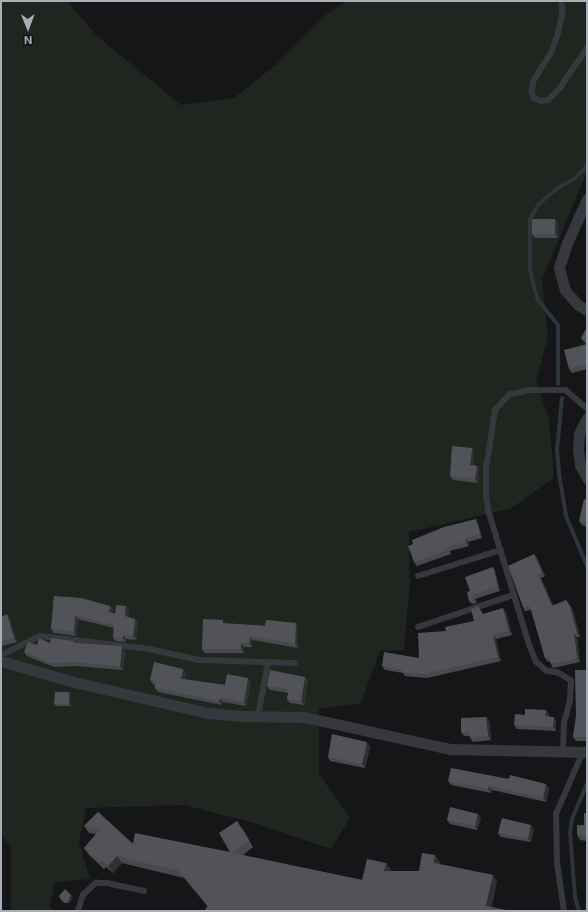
<!DOCTYPE html>
<html>
<head>
<meta charset="utf-8">
<style>
  body { margin:0 }
  #map { position:relative; width:588px; height:912px; overflow:hidden; background:#161618; font-family:Inter,sans-serif }
  div>[style] { position:absolute }
  .green>* { inset:0; background:#1e261f }
  .stream>* { height:4px; margin:-2px; padding:0 2px; transform-origin:2px; border-radius:2px; background:#2c353c }
  .service>* { height:5.5px; margin:-2.75px; padding:0 2.75px; transform-origin:2.75px; border-radius:2.75px; background:#37383d }
  .minor>* { height:11px; margin:-5.5px; padding:0 5.5px; transform-origin:5.5px; border-radius:5.5px; background:#37383d }
  .wall>* { inset:0; background:#47494d }
  .shaded-wall>* { inset:0; background:#2f3033 }
  .building>* { inset:0; background:#525359 }
  span { translate:-50% -50%; white-space:nowrap; text-align:center; line-height:1.15; -webkit-text-stroke:3.5px #111113; paint-order:stroke }
  .frame { position:absolute; inset:0; border:2px solid #a8adb8; pointer-events:none }
  .north { position:absolute; left:8px; top:8px; width:40px; height:40px; -webkit-text-stroke:3px #111113; paint-order:stroke; rotate:179deg; font-size:11px; font-weight:700; line-height:16px; text-align:center; color:#a8adb8 }
  .north::after { content:''; display:block; margin:auto; width:14px; height:18px; background:#a8adb8; clip-path:polygon(50% 0,100% 100%,50% 72%,0 100%) }
</style>
</head>
<body>
<div id="map">
  <div class="green">
    <i style="clip-path:polygon(1px 1px,67px 1px,97px 36px,181px 105px,234px 98px,278px 63px,327px 14px,346px 1px,587px 1px,587px 171px,542px 280px,548px 337px,536px 381px,549px 419px,554px 478px,510px 509px,409px 532px,410px 582px,404px 650px,380px 651px,361px 703px,319px 709px,319px 774px,350px 818px,331px 849px,257px 824px,185px 805px,86px 808px,79px 842px,90px 879px,55px 882px,49px 907px,56px 911px,11px 911px,11px 847px,1px 835px)"></i>
  </div>
  <div class="stream">
    <i style="left:558px;top:384px;width:59px;rotate:-90deg"></i>
    <i style="left:558px;top:325px;width:32px;rotate:-129deg"></i>
    <i style="left:538px;top:300px;width:13px;rotate:-108deg"></i>
    <i style="left:534px;top:288px;width:19px;rotate:-102deg"></i>
    <i style="left:530px;top:269px;width:50px;rotate:-90deg"></i>
    <i style="left:530px;top:219px;width:17px;rotate:-59deg"></i>
    <i style="left:539px;top:204px;width:21px;rotate:-41deg"></i>
    <i style="left:555px;top:190px;width:23px;rotate:-31deg"></i>
    <i style="left:575px;top:178px;width:17px;rotate:-45deg"></i>
    <i style="left:562px;top:398px;width:52px;rotate:95.5deg"></i>
    <i style="left:557px;top:450px;width:24px;rotate:85deg"></i>
    <i style="left:559px;top:474px;width:43px;rotate:80.5deg"></i>
    <i style="left:566px;top:516px;width:54px;rotate:67.2deg"></i>
    <i style="left:579px;top:911px;width:15px;rotate:-106deg"></i>
    <i style="left:575px;top:897px;width:65px;rotate:-94.4deg"></i>
    <i style="left:570px;top:832px;width:13px;rotate:-81deg"></i>
    <i style="left:572px;top:819px;width:38px;rotate:-67deg"></i>
  </div>
  <div class="service">
    <i style="left:562px;top:1px;width:12px;rotate:85deg"></i>
    <i style="left:563px;top:13px;width:23px;rotate:103deg"></i>
    <i style="left:558px;top:35px;width:18px;rotate:109deg"></i>
    <i style="left:552px;top:52px;width:34px;rotate:122deg"></i>
    <i style="left:534px;top:81px;width:10px;rotate:101deg"></i>
    <i style="left:532px;top:91px;width:7px;rotate:74deg"></i>
    <i style="left:534px;top:98px;width:8px;rotate:23deg"></i>
    <i style="left:541px;top:101px;width:7px;rotate:-8deg"></i>
    <i style="left:548px;top:100px;width:17px;rotate:-45deg"></i>
    <i style="left:560px;top:88px;width:48px;rotate:-56deg"></i>
    <i style="left:418px;top:576px;width:87px;rotate:-17.4deg"></i>
    <i style="left:418px;top:627px;width:100px;rotate:-18.6deg"></i>
    <i style="left:1px;top:655px;width:43px;rotate:-26deg"></i>
    <i style="left:40px;top:636px;width:110px;rotate:6.8deg"></i>
    <i style="left:149px;top:649px;width:51px;rotate:12.4deg"></i>
    <i style="left:199px;top:660px;width:96px;rotate:1.8deg"></i>
    <i style="left:258px;top:716px;width:55px;rotate:-79.5deg"></i>
    <i style="left:563px;top:751px;width:28px;rotate:-88deg"></i>
    <i style="left:564px;top:723px;width:24px;rotate:-75deg"></i>
    <i style="left:570px;top:700px;width:19px;rotate:-87deg"></i>
    <i style="left:571px;top:681px;width:15px;rotate:-148deg"></i>
    <i style="left:558px;top:673px;width:12px;rotate:-171deg"></i>
    <i style="left:546px;top:671px;width:13px;rotate:-138deg"></i>
    <i style="left:536px;top:662px;width:18px;rotate:-112deg"></i>
    <i style="left:529px;top:645px;width:141px;rotate:-106.9deg"></i>
    <i style="left:488px;top:510px;width:14px;rotate:-98deg"></i>
    <i style="left:486px;top:496px;width:27px;rotate:-90deg"></i>
    <i style="left:486px;top:469px;width:60px;rotate:-81.3deg"></i>
    <i style="left:495px;top:410px;width:21px;rotate:-47deg"></i>
    <i style="left:509px;top:395px;width:21px;rotate:-14deg"></i>
    <i style="left:529px;top:390px;width:37px"></i>
    <i style="left:566px;top:390px;width:28px;rotate:41deg"></i>
    <i style="left:78px;top:911px;width:17px;rotate:-73deg"></i>
    <i style="left:83px;top:895px;width:18px;rotate:-43deg"></i>
    <i style="left:96px;top:883px;width:11px"></i>
    <i style="left:107px;top:883px;width:38px;rotate:12deg"></i>
    <i style="left:564px;top:911px;width:49px;rotate:-98.3deg"></i>
    <i style="left:557px;top:863px;width:49px;rotate:-91.2deg"></i>
    <i style="left:556px;top:814px;width:68px;rotate:-66.5deg"></i>
  </div>
  <div class="minor">
    <i style="left:587px;top:199px;width:48px;rotate:114.4deg"></i>
    <i style="left:567px;top:243px;width:26px;rotate:108deg"></i>
    <i style="left:559px;top:268px;width:23px;rotate:75deg"></i>
    <i style="left:565px;top:290px;width:20px;rotate:49deg"></i>
    <i style="left:578px;top:305px;width:10px;rotate:29deg"></i>
    <i style="left:587px;top:418px;width:18px;rotate:117deg"></i>
    <i style="left:579px;top:434px;width:16px;rotate:94deg"></i>
    <i style="left:578px;top:450px;width:15px;rotate:82deg"></i>
    <i style="left:580px;top:465px;width:15px;rotate:62deg"></i>
    <i style="left:1px;top:661px;width:76px;rotate:16deg"></i>
    <i style="left:74px;top:682px;width:138px;rotate:13deg"></i>
    <i style="left:208px;top:713px;width:34px;rotate:5deg"></i>
    <i style="left:242px;top:716px;width:62px;rotate:0.9deg"></i>
    <i style="left:304px;top:717px;width:149px;rotate:12.4deg"></i>
    <i style="left:450px;top:749px;width:137px;rotate:1.3deg"></i>
  </div>
  <div class="wall">
    <i style="clip-path:polygon(555px 219px,558px 223px,558px 238px,535px 238px,532px 234px)"></i>
    <i style="clip-path:polygon(587px 330px,587px 369px,572px 373px,569px 369px,586px 344px,584px 342px,581px 338px)"></i>
    <i style="clip-path:polygon(472px 448px,474px 452px,473px 465px,477px 466px,479px 470px,478px 483px,453px 480px,450px 476px)"></i>
    <i style="clip-path:polygon(587px 500px,587px 527px,582px 525px,579px 521px)"></i>
    <i style="clip-path:polygon(478px 523px,482px 538px,468px 542px,469px 546px,450px 551px,451px 554px,417px 566px,414px 562px)"></i>
    <i style="clip-path:polygon(534px 554px,537px 558px,545px 576px,541px 578px,553px 605px,573px 610px,580px 637px,577px 637px,580px 662px,553px 668px,551px 664px,550px 661px,548px 662px,545px 658px,531px 610px,525px 611px,523px 607px)"></i>
    <i style="clip-path:polygon(493px 567px,495px 571px,500px 591px,475px 599px,477px 603px,472px 604px,469px 601px,470px 591px)"></i>
    <i style="clip-path:polygon(54px 596px,110px 606px,113px 610px,112px 613px,115px 614px,129px 610px,128px 617px,138px 623px,136px 640px,126px 639px,126px 642px,115px 641px,113px 637px,114px 628px,78px 619px,76px 636px,54px 633px,51px 629px)"></i>
    <i style="clip-path:polygon(506px 612px,512px 635px,496px 639px,501px 661px,427px 678px,405px 676px,403px 673px,385px 670px,382px 666px,419px 658px,446px 631px,474px 621px,483px 614px)"></i>
    <i style="clip-path:polygon(1px 617px,9px 618px,17px 642px,2px 646px,1px 644px)"></i>
    <i style="clip-path:polygon(226px 624px,298px 627px,298px 648px,252px 640px,252px 647px,244px 647px,244px 653px,205px 653px,202px 649px)"></i>
    <i style="clip-path:polygon(73px 641px,75px 643px,125px 650px,123px 670px,75px 666px,54px 667px,27px 656px,24px 652px,37px 645px)"></i>
    <i style="clip-path:polygon(183px 669px,186px 673px,184px 679px,225px 685px,251px 682px,246px 706px,223px 702px,222px 705px,158px 692px,155px 688px,155px 685px,153px 684px,150px 680px)"></i>
    <i style="clip-path:polygon(587px 670px,587px 741px,576px 741px,573px 737px)"></i>
    <i style="clip-path:polygon(305px 677px,308px 681px,304px 705px,290px 703px,287px 699px,288px 693px,270px 690px,267px 686px)"></i>
    <i style="clip-path:polygon(71px 694px,71px 706px,56px 706px,54px 704px)"></i>
    <i style="clip-path:polygon(546px 710px,549px 714px,548px 717px,556px 721px,556px 731px,517px 729px,514px 725px,525px 715px)"></i>
    <i style="clip-path:polygon(486px 717px,489px 721px,491px 740px,473px 742px,470px 738px,470px 736px,464px 736px,461px 732px)"></i>
    <i style="clip-path:polygon(370px 746px,365px 768px,330px 761px,328px 757px)"></i>
    <i style="clip-path:polygon(448px 781px,549px 788px,546px 802px,492px 790px,491px 793px,451px 785px)"></i>
    <i style="clip-path:polygon(98px 812px,133px 844px,230px 852px,242px 828px,253px 847px,243px 855px,362px 880px,386px 863px,391px 870px,390px 871px,419px 871px,440px 862px,439px 864px,493px 875px,497px 882px,208px 907px,184px 878px,122px 863px,113px 873px,106px 867px,104px 869px,89px 855px,84px 848px,96px 834px,89px 833px,84px 826px)"></i>
    <i style="clip-path:polygon(587px 813px,587px 841px,580px 840px,577px 835px,584px 825px)"></i>
    <i style="clip-path:polygon(481px 818px,477px 830px,450px 824px,447px 820px)"></i>
    <i style="clip-path:polygon(534px 829px,531px 842px,501px 837px,498px 833px)"></i>
    <i style="clip-path:polygon(59px 896px,73px 897px,69px 903px,64px 903px)"></i>
  </div>
  <div class="shaded-wall">
    <i style="clip-path:polygon(555px 219px,558px 223px,558px 238px,555px 234px)"></i>
    <i style="clip-path:polygon(472px 448px,474px 452px,473px 469px,470px 465px)"></i>
    <i style="clip-path:polygon(477px 466px,479px 470px,478px 483px,475px 479px)"></i>
    <i style="clip-path:polygon(476px 519px,478px 523px,482px 538px,480px 534px)"></i>
    <i style="clip-path:polygon(465px 538px,468px 542px,469px 546px,466px 542px)"></i>
    <i style="clip-path:polygon(534px 554px,537px 558px,545px 576px,542px 572px)"></i>
    <i style="clip-path:polygon(493px 567px,495px 571px,500px 591px,498px 587px)"></i>
    <i style="clip-path:polygon(538px 574px,541px 578px,555px 610px,552px 606px)"></i>
    <i style="clip-path:polygon(566px 600px,573px 610px,580px 637px,577px 633px)"></i>
    <i style="clip-path:polygon(110px 606px,113px 610px,111px 616px,109px 612px)"></i>
    <i style="clip-path:polygon(126px 606px,129px 610px,128px 620px,125px 616px)"></i>
    <i style="clip-path:polygon(503px 608px,506px 612px,512px 635px,509px 631px)"></i>
    <i style="clip-path:polygon(7px 614px,9px 618px,17px 642px,14px 638px)"></i>
    <i style="clip-path:polygon(75px 615px,78px 619px,76px 636px,74px 632px)"></i>
    <i style="clip-path:polygon(135px 619px,138px 623px,136px 640px,133px 636px)"></i>
    <i style="clip-path:polygon(296px 623px,298px 627px,298px 648px,295px 644px)"></i>
    <i style="clip-path:polygon(574px 633px,577px 637px,580px 662px,577px 658px)"></i>
    <i style="clip-path:polygon(123px 635px,126px 639px,126px 642px,123px 638px)"></i>
    <i style="clip-path:polygon(493px 635px,496px 639px,501px 661px,498px 657px)"></i>
    <i style="clip-path:polygon(250px 636px,252px 640px,252px 647px,249px 643px)"></i>
    <i style="clip-path:polygon(241px 643px,244px 647px,244px 653px,241px 649px)"></i>
    <i style="clip-path:polygon(122px 646px,125px 650px,123px 670px,120px 666px)"></i>
    <i style="clip-path:polygon(183px 669px,186px 673px,184px 683px,181px 679px)"></i>
    <i style="clip-path:polygon(305px 677px,308px 681px,304px 705px,301px 701px)"></i>
    <i style="clip-path:polygon(248px 678px,251px 682px,246px 706px,244px 702px)"></i>
    <i style="clip-path:polygon(69px 692px,71px 694px,71px 706px,69px 704px)"></i>
    <i style="clip-path:polygon(220px 698px,223px 702px,222px 705px,219px 701px)"></i>
    <i style="clip-path:polygon(546px 710px,549px 714px,548px 720px,545px 716px)"></i>
    <i style="clip-path:polygon(486px 717px,489px 721px,491px 740px,488px 736px)"></i>
    <i style="clip-path:polygon(554px 717px,556px 721px,556px 731px,553px 727px)"></i>
    <i style="clip-path:polygon(367px 742px,370px 746px,365px 768px,362px 764px)"></i>
    <i style="clip-path:polygon(546px 784px,549px 788px,546px 802px,543px 798px)"></i>
    <i style="clip-path:polygon(489px 786px,492px 790px,491px 793px,488px 789px)"></i>
    <i style="clip-path:polygon(478px 814px,481px 818px,477px 830px,475px 826px)"></i>
    <i style="clip-path:polygon(531px 825px,534px 829px,531px 842px,528px 838px)"></i>
    <i style="clip-path:polygon(435px 855px,440px 862px,438px 870px,434px 863px)"></i>
    <i style="clip-path:polygon(117px 856px,122px 863px,113px 873px,108px 866px)"></i>
    <i style="clip-path:polygon(386px 863px,391px 870px,388px 878px,384px 871px)"></i>
    <i style="clip-path:polygon(493px 875px,497px 882px,491px 911px,486px 906px)"></i>
    <i style="clip-path:polygon(71px 895px,73px 897px,69px 903px,68px 901px)"></i>
  </div>
  <div class="building">
    <i style="clip-path:polygon(532px 219px,555px 219px,555px 234px,532px 234px)"></i>
    <i style="clip-path:polygon(586px 329px,587px 330px,587px 342px,581px 338px)"></i>
    <i style="clip-path:polygon(587px 344px,587px 364px,569px 369px,564px 350px)"></i>
    <i style="clip-path:polygon(452px 446px,472px 448px,470px 465px,477px 466px,475px 479px,450px 476px)"></i>
    <i style="clip-path:polygon(584px 499px,587px 500px,587px 523px,579px 521px)"></i>
    <i style="clip-path:polygon(476px 519px,480px 534px,465px 538px,466px 542px,447px 547px,448px 550px,414px 562px,408px 546px,413px 544px,412px 540px,444px 527px)"></i>
    <i style="clip-path:polygon(534px 554px,542px 572px,538px 574px,552px 606px,566px 600px,570px 606px,577px 633px,574px 633px,577px 658px,551px 664px,549px 657px,545px 658px,530px 606px,523px 607px,508px 566px)"></i>
    <i style="clip-path:polygon(493px 567px,498px 587px,472px 595px,474px 599px,469px 601px,467px 592px,470px 591px,465px 577px)"></i>
    <i style="clip-path:polygon(54px 596px,81px 598px,110px 606px,109px 612px,115px 614px,116px 605px,126px 606px,125px 616px,135px 619px,133px 636px,123px 635px,123px 638px,113px 637px,114px 625px,75px 615px,74px 632px,51px 629px)"></i>
    <i style="clip-path:polygon(478px 606px,483px 614px,503px 608px,509px 631px,493px 635px,498px 657px,424px 674px,402px 672px,402px 670px,382px 666px,384px 652px,419px 658px,418px 633px,446px 631px,445px 627px,474px 621px,471px 609px)"></i>
    <i style="clip-path:polygon(7px 614px,14px 638px,1px 641px,1px 617px)"></i>
    <i style="clip-path:polygon(203px 619px,223px 620px,223px 623px,265px 626px,266px 620px,296px 623px,295px 644px,250px 636px,249px 643px,241px 643px,241px 649px,202px 649px)"></i>
    <i style="clip-path:polygon(39px 638px,50px 643px,51px 638px,73px 641px,73px 643px,122px 646px,120px 666px,72px 662px,51px 663px,24px 652px,28px 642px,37px 645px)"></i>
    <i style="clip-path:polygon(154px 662px,183px 669px,181px 679px,225px 685px,227px 674px,248px 678px,244px 702px,220px 698px,219px 701px,155px 688px,156px 681px,150px 680px)"></i>
    <i style="clip-path:polygon(270px 670px,305px 677px,301px 701px,287px 699px,289px 689px,267px 686px)"></i>
    <i style="clip-path:polygon(575px 670px,587px 670px,587px 737px,573px 737px,576px 716px)"></i>
    <i style="clip-path:polygon(55px 692px,69px 692px,69px 704px,54px 704px)"></i>
    <i style="clip-path:polygon(525px 709px,546px 710px,545px 716px,554px 717px,553px 727px,514px 725px,515px 714px,525px 715px)"></i>
    <i style="clip-path:polygon(486px 717px,488px 736px,470px 738px,469px 732px,461px 732px,461px 718px)"></i>
    <i style="clip-path:polygon(332px 734px,367px 742px,362px 764px,328px 757px)"></i>
    <i style="clip-path:polygon(451px 768px,509px 779px,510px 775px,546px 784px,543px 798px,489px 786px,488px 789px,448px 781px)"></i>
    <i style="clip-path:polygon(450px 807px,478px 814px,475px 826px,447px 820px)"></i>
    <i style="clip-path:polygon(98px 812px,133px 844px,135px 833px,230px 852px,219px 833px,237px 821px,249px 840px,232px 853px,362px 880px,367px 859px,386px 863px,384px 871px,419px 871px,422px 853px,435px 855px,434px 863px,493px 875px,486px 906px,511px 911px,204px 911px,208px 906px,180px 871px,117px 856px,108px 866px,101px 860px,99px 862px,84px 848px,100px 829px,84px 826px)"></i>
    <i style="clip-path:polygon(584px 813px,587px 813px,587px 836px,577px 835px,577px 825px,584px 825px)"></i>
    <i style="clip-path:polygon(502px 818px,531px 825px,528px 838px,498px 833px)"></i>
    <i style="clip-path:polygon(65px 889px,71px 895px,68px 901px,62px 901px,59px 896px)"></i>
  </div>
  <div class="frame"></div>
  <div class="north">N</div>
</div>
</body>
</html>
